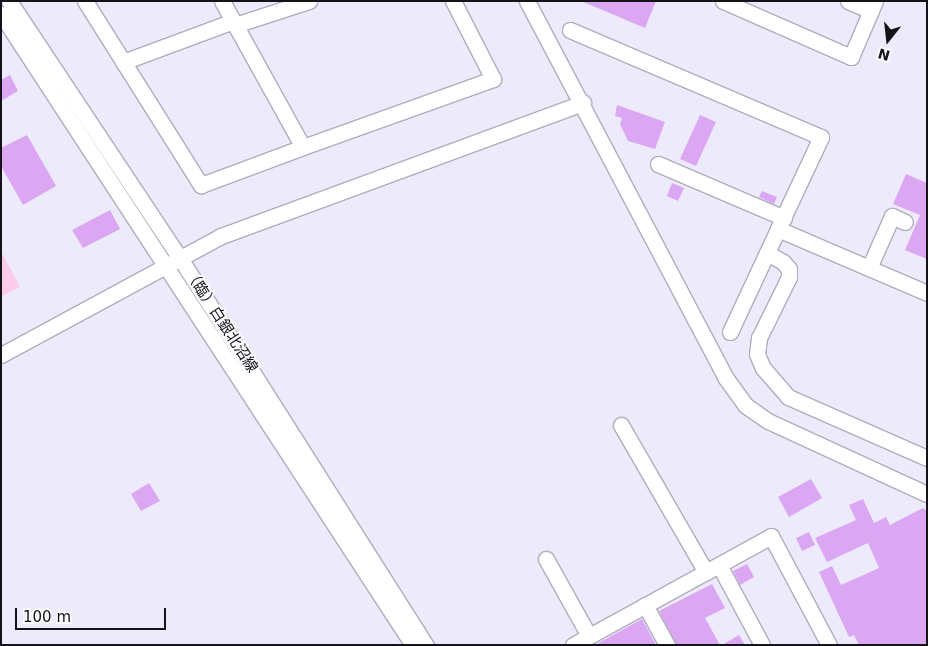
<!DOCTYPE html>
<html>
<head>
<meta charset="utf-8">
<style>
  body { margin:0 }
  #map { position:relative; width:928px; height:646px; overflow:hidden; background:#edebfb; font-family:"DejaVu Sans","Noto Sans JP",sans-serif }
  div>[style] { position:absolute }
  .green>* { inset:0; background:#faccea }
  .building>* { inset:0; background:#dba6f2 }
  .roads { filter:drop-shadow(1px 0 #afadbd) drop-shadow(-1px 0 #afadbd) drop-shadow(0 1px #afadbd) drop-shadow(0 -1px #afadbd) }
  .minor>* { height:15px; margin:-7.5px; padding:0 7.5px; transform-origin:7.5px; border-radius:7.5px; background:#fff }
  span { translate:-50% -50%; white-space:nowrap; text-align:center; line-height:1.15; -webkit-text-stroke:4px #fafafd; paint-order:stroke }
  .street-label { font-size:15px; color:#141319 }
  .frame { position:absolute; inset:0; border:2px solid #141319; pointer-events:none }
  .north { position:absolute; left:863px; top:15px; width:50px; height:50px; -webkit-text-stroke:4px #fafafd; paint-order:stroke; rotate:196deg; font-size:14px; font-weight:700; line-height:20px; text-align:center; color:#141319 }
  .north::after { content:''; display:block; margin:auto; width:18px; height:22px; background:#141319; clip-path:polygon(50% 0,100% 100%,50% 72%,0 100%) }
  .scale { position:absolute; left:15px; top:608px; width:151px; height:22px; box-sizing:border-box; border:2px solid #141319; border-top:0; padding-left:6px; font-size:15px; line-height:18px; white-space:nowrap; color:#141319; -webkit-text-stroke:4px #fafafd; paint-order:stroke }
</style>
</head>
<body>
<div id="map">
  <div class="green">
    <i style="clip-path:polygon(1px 251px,20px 287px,1px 297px)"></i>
  </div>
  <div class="building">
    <i style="clip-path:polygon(581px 1px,656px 1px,645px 28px)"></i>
    <i style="clip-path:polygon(10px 75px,18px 91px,1px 101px,1px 80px)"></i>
    <i style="clip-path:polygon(617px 105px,665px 122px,655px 149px,628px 141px,620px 124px,622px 118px,615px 116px)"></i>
    <i style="clip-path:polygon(700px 115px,716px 122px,696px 166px,680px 159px)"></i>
    <i style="clip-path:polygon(27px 135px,56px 186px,23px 205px,1px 166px,1px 148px)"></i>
    <i style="clip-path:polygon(906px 174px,927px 183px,927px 259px,905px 250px,920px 215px,893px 204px)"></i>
    <i style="clip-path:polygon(672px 183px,684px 188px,678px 201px,667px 196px)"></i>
    <i style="clip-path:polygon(762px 191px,777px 197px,774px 204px,759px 197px)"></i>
    <i style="clip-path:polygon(110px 210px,120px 229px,83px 248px,72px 230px)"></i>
    <i style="clip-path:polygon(811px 479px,822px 498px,789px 517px,778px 497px)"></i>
    <i style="clip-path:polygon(149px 483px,160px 501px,141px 511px,131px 494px)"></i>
    <i style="clip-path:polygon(863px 499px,874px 523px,886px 517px,890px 525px,923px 508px,927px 511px,927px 645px,859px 645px,854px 635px,849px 637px,819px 572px,832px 566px,841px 585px,879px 568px,868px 543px,827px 562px,815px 538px,856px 520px,849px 505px)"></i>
    <i style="clip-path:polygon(809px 532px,815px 545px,802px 551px,796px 538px)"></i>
    <i style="clip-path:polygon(747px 564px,754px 577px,740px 585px,733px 571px)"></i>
    <i style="clip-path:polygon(712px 584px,725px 608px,705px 618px,720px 645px,676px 645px,659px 611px)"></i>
    <i style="clip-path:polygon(642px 619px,656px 645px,595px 645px)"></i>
    <i style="clip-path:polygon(739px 635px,745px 645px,722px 645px)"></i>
  </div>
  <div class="roads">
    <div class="minor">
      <i style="left:9px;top:1px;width:309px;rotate:56.4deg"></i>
      <i style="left:180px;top:258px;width:459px;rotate:57.6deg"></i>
      <i style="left:85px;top:1px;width:218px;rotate:57.8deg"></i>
      <i style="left:201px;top:185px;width:109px;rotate:-20.4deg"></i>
      <i style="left:222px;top:1px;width:167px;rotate:61deg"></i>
      <i style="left:303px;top:147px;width:202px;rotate:-19.7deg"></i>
      <i style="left:493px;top:79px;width:88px;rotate:-117.1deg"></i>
      <i style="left:527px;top:1px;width:425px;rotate:62.2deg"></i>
      <i style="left:725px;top:377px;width:34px;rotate:54deg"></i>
      <i style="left:745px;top:405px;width:28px;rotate:35deg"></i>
      <i style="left:768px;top:421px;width:175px;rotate:24.7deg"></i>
      <i style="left:723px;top:1px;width:140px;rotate:23.6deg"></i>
      <i style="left:851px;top:57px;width:61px;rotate:-66.8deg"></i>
      <i style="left:848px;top:1px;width:25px;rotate:23deg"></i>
      <i style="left:1px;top:14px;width:754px;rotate:56.86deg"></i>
      <i style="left:235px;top:25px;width:78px;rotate:-18deg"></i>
      <i style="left:570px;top:30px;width:273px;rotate:23.1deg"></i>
      <i style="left:821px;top:137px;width:102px;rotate:115.1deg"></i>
      <i style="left:123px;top:62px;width:117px;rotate:-20.4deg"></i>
      <i style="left:658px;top:164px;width:137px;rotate:23.2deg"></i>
      <i style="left:767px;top:253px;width:18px;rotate:29deg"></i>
      <i style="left:783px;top:262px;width:9px;rotate:49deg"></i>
      <i style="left:789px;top:269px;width:8px;rotate:90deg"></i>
      <i style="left:789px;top:277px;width:68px;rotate:116.2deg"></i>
      <i style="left:759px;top:338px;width:16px;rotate:97deg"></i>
      <i style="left:757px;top:354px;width:15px;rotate:67deg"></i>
      <i style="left:763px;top:368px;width:38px;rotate:49deg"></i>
      <i style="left:788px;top:397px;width:152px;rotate:23.7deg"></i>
      <i style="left:869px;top:268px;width:57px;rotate:-66.1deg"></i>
      <i style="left:892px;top:216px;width:14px;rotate:25deg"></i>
      <i style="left:730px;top:332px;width:114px;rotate:-65deg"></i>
      <i style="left:778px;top:229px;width:162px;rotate:23.2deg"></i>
      <i style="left:1px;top:355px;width:250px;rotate:-28.4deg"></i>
      <i style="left:221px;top:236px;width:386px;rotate:-20.2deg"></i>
      <i style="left:621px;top:425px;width:170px;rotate:60deg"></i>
      <i style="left:546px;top:559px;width:88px;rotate:60.8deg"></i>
      <i style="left:719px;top:565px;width:91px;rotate:61.7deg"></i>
      <i style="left:645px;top:605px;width:46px;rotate:61.2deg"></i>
      <i style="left:573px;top:645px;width:226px;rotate:-28.8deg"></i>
      <i style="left:771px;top:536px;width:123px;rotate:62deg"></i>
    </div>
  </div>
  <div class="street-label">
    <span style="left:221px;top:321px;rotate:57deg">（臨）白銀北沼線</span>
  </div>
  <div class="frame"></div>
  <div class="north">N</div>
  <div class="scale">100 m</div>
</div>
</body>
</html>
